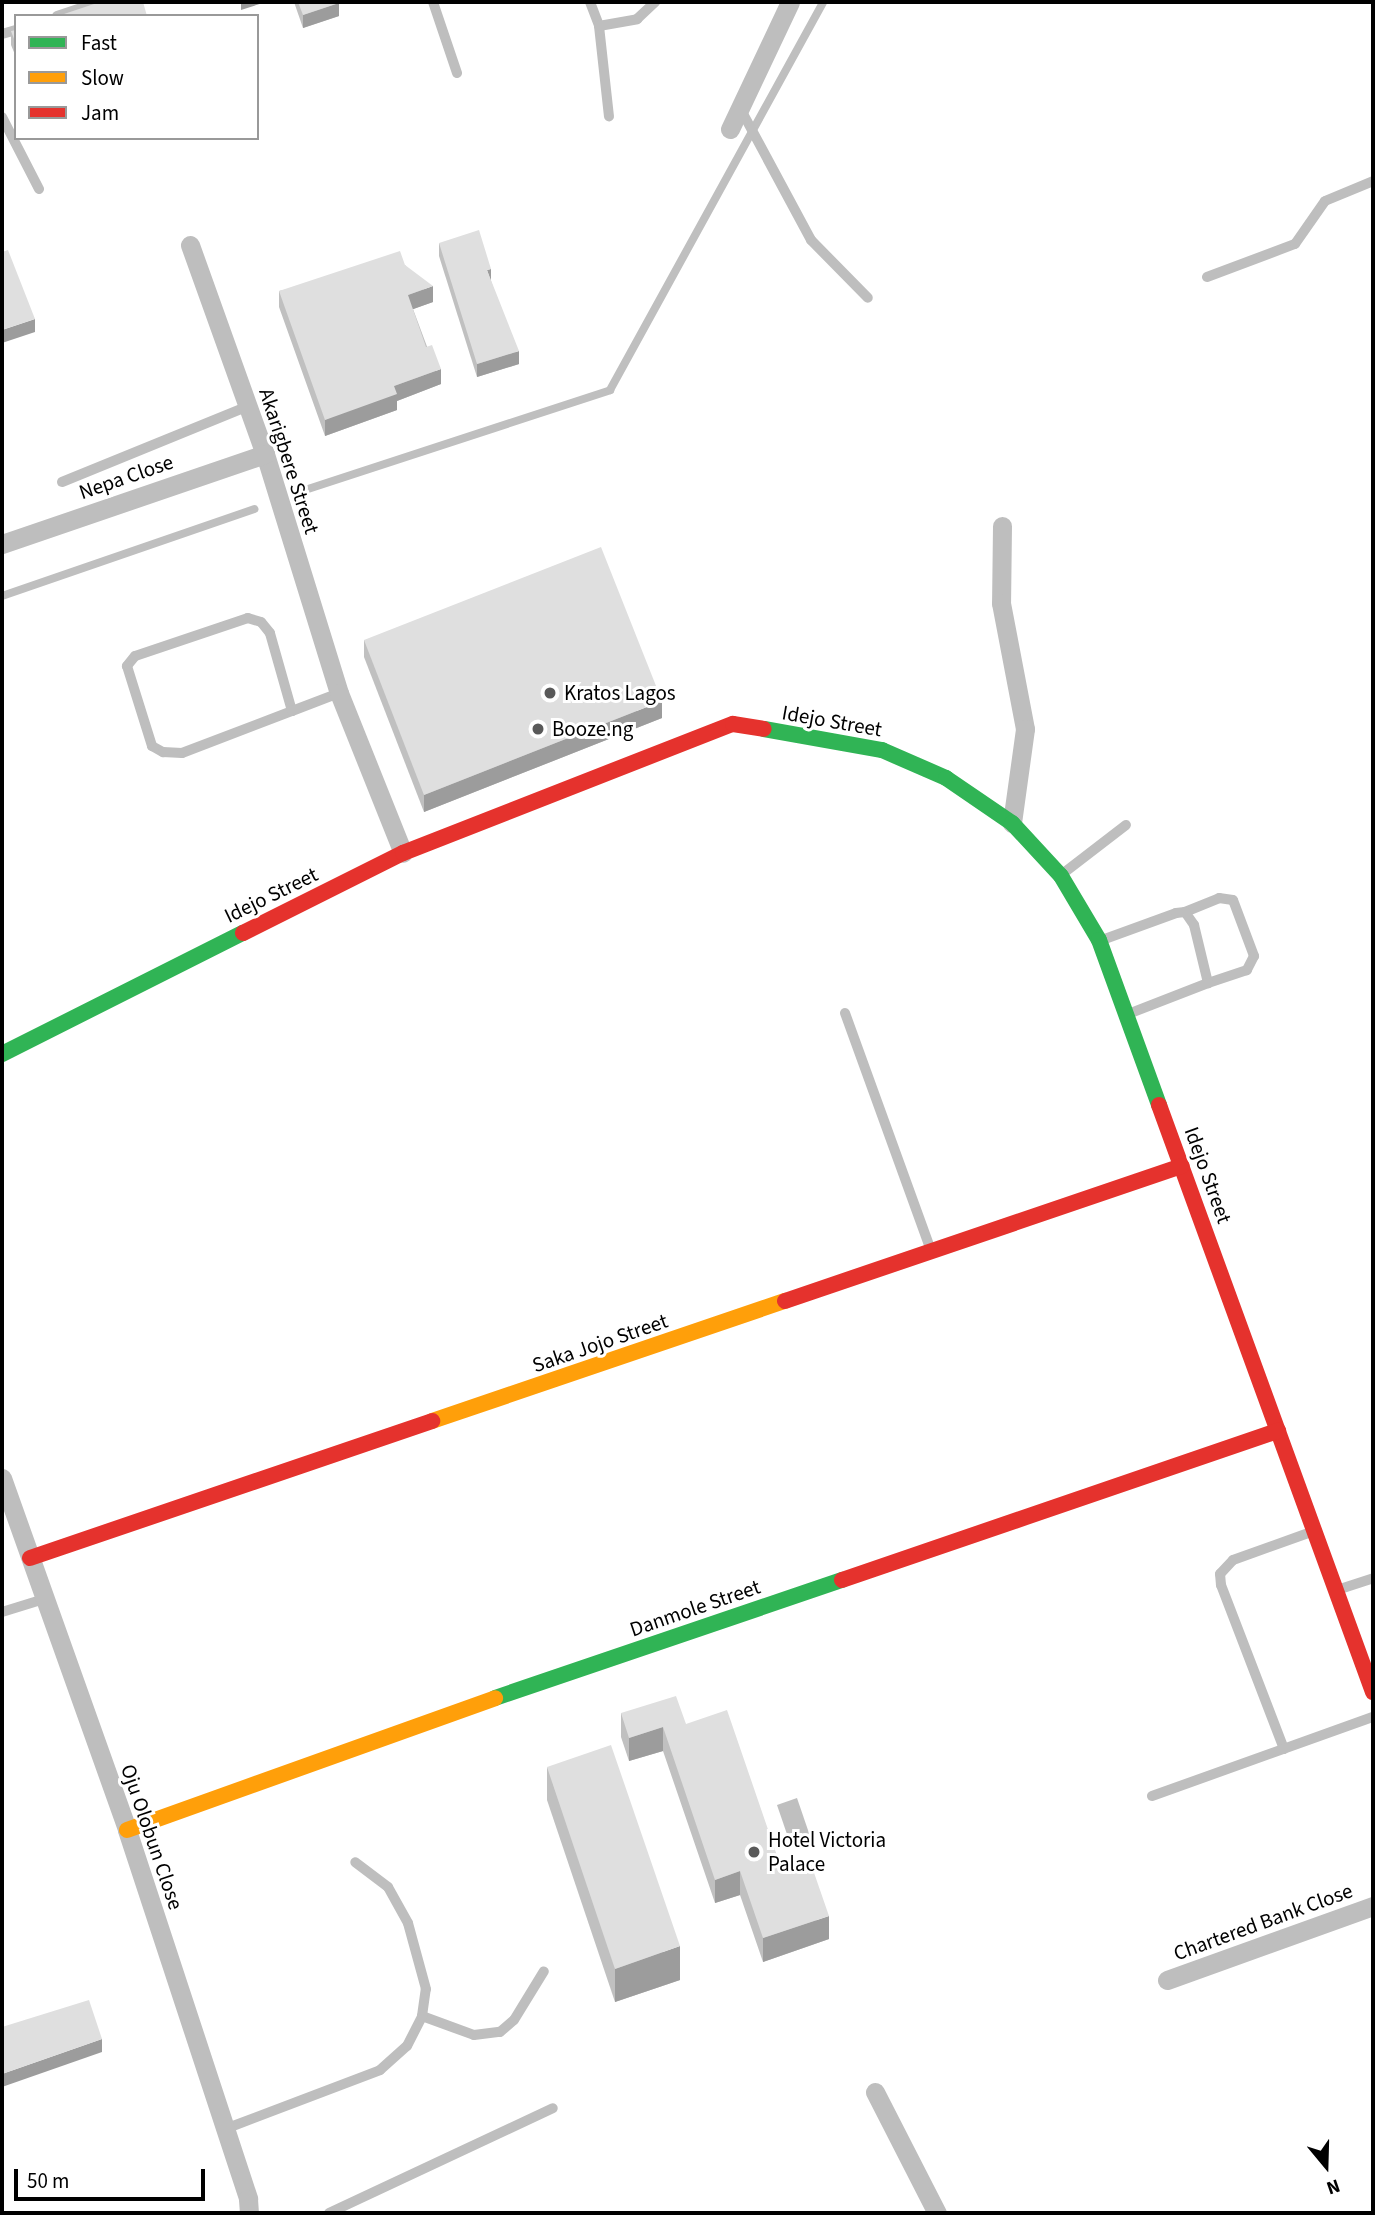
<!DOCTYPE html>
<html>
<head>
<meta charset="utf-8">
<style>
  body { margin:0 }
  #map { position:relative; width:1375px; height:2215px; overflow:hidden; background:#fff; font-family:"Source Sans 3",sans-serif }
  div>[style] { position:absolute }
  .water>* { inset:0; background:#bfbfbf }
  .stream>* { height:8px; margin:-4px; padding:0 4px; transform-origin:4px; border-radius:4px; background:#bfbfbf }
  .lane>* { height:10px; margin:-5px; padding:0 5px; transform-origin:5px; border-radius:5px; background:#bebebe }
  .street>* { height:19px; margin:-9.5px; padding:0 9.5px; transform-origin:9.5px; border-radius:9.5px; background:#bebebe }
  .fast>* { height:16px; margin:-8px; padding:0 8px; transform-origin:8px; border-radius:8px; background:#30b455 }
  .slow>* { height:16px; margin:-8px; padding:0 8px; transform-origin:8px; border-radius:8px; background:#ff9f0a }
  .jam>* { height:16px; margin:-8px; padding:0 8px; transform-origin:8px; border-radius:8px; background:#e5322d }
  .wall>* { inset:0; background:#c0c0c0 }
  .shaded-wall>* { inset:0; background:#9c9c9c }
  .building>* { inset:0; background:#dfdfdf }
  .dots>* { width:19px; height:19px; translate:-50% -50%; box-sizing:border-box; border:4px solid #fff; border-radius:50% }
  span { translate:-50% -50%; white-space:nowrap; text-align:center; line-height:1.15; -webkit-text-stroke:6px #fff; paint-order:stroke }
  .street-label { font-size:21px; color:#000 }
  .poi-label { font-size:21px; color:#000 }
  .left { translate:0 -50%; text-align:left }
  .frame { position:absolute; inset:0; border:4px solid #000; pointer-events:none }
  .legend { position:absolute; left:14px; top:14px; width:245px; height:126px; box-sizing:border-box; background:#fff; border:2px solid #999; margin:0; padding:9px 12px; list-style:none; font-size:21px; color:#000 }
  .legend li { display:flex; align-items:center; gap:14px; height:35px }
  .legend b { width:35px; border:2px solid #999 }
  .north { position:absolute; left:1291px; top:2131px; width:70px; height:70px; -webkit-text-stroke:5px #fff; paint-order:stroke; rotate:161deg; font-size:19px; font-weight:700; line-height:28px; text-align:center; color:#000 }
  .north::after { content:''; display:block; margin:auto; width:24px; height:32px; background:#000; clip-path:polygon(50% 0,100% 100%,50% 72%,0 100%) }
  .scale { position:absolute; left:14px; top:2169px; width:191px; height:32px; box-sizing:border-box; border:4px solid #000; border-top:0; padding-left:9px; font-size:21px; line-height:24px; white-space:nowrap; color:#000; -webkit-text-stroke:5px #fff; paint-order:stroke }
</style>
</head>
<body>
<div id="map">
  <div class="water">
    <i style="clip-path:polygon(797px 1798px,810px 1836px,790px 1843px,777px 1805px)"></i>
  </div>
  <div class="stream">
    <i style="left:308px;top:489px;width:318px;rotate:-18.1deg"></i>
    <i style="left:610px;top:390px;width:443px;rotate:-61.2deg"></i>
    <i style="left:2px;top:596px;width:267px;rotate:-19deg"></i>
  </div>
  <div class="lane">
    <i style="left:433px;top:2px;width:75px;rotate:71.3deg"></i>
    <i style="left:590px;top:2px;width:26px;rotate:69deg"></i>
    <i style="left:599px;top:26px;width:91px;rotate:83.7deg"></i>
    <i style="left:57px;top:16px;width:44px;rotate:-18.4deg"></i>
    <i style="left:599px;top:26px;width:39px;rotate:-10deg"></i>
    <i style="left:637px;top:19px;width:25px;rotate:-43deg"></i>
    <i style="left:2px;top:34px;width:15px;rotate:-16deg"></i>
    <i style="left:740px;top:108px;width:150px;rotate:61.7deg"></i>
    <i style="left:811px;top:240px;width:81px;rotate:45.5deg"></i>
    <i style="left:2px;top:117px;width:81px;rotate:62.8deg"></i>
    <i style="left:1207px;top:277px;width:94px;rotate:-20.6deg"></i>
    <i style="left:1295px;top:244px;width:52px;rotate:-55.1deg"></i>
    <i style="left:1325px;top:201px;width:52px;rotate:-22.6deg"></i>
    <i style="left:62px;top:482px;width:201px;rotate:-22.2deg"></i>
    <i style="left:292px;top:711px;width:81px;rotate:-105.8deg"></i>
    <i style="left:270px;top:633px;width:14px;rotate:-129deg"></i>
    <i style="left:261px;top:622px;width:14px;rotate:-163deg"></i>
    <i style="left:248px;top:618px;width:119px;rotate:161.4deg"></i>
    <i style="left:135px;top:656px;width:13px;rotate:129deg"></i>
    <i style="left:127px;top:666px;width:84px;rotate:72.6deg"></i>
    <i style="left:152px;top:746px;width:13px;rotate:29deg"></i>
    <i style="left:163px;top:752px;width:19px;rotate:3deg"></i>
    <i style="left:182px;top:753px;width:118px;rotate:-20.9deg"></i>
    <i style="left:292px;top:711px;width:50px;rotate:-21deg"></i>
    <i style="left:1061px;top:875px;width:82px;rotate:-37.6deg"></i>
    <i style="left:1185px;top:912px;width:37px;rotate:-22deg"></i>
    <i style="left:1219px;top:898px;width:14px;rotate:8deg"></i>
    <i style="left:1233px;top:900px;width:60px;rotate:69.4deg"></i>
    <i style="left:1254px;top:956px;width:16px;rotate:117deg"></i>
    <i style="left:1247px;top:970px;width:41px;rotate:161.6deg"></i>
    <i style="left:1102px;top:940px;width:79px;rotate:-20deg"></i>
    <i style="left:1176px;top:913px;width:9px;rotate:-6deg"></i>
    <i style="left:1185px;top:912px;width:16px;rotate:55deg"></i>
    <i style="left:1194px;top:925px;width:60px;rotate:76.4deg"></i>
    <i style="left:1208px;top:983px;width:86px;rotate:158.8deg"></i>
    <i style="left:845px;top:1013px;width:250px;rotate:70.1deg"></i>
    <i style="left:1337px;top:1590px;width:38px;rotate:-18deg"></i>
    <i style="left:2px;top:1612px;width:44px;rotate:-17.2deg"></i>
    <i style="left:1284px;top:1749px;width:176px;rotate:-111deg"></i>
    <i style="left:1221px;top:1585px;width:11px;rotate:-95deg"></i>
    <i style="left:1220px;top:1574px;width:19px;rotate:-47deg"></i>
    <i style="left:1233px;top:1560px;width:83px;rotate:-19.7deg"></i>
    <i style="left:1152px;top:1796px;width:235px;rotate:-19.7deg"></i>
    <i style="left:422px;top:2016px;width:55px;rotate:20.1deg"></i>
    <i style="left:474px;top:2035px;width:26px;rotate:-7deg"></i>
    <i style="left:500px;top:2032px;width:18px;rotate:-41deg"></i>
    <i style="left:514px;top:2020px;width:57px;rotate:-58.5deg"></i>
    <i style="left:225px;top:2129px;width:166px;rotate:-20.8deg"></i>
    <i style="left:380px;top:2070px;width:36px;rotate:-42deg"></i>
    <i style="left:407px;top:2046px;width:34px;rotate:-63deg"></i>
    <i style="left:422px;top:2016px;width:27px;rotate:-82deg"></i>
    <i style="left:426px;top:1989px;width:68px;rotate:-105.3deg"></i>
    <i style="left:408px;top:1923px;width:41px;rotate:-119.1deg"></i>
    <i style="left:388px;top:1887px;width:41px;rotate:-142.9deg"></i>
    <i style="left:329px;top:2213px;width:247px;rotate:-25.1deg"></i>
  </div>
  <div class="street">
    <i style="left:730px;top:129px;width:140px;rotate:-64.7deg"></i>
    <i style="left:190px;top:245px;width:222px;rotate:70.3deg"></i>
    <i style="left:265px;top:454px;width:250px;rotate:72.8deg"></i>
    <i style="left:339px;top:693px;width:172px;rotate:68.2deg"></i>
    <i style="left:1002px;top:526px;width:77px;rotate:90.7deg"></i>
    <i style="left:1001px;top:603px;width:128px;rotate:79.2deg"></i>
    <i style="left:1025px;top:729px;width:95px;rotate:97.9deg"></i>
    <i style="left:2px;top:544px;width:278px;rotate:-18.9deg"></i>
    <i style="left:2px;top:1478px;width:374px;rotate:70.4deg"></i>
    <i style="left:127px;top:1830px;width:388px;rotate:71.8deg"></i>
    <i style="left:248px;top:2199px;width:14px;rotate:86deg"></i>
    <i style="left:1167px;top:1980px;width:219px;rotate:-19.8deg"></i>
    <i style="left:875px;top:2092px;width:136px;rotate:62.9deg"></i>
  </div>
  <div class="fast">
    <i style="left:764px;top:729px;width:120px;rotate:10.1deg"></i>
    <i style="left:882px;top:750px;width:70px;rotate:23.6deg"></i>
    <i style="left:946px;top:778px;width:80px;rotate:34.3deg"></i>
    <i style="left:1012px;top:823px;width:72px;rotate:47.2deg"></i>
    <i style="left:1061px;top:876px;width:74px;rotate:59.3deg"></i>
    <i style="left:1099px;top:940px;width:176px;rotate:70deg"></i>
    <i style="left:2px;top:1054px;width:270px;rotate:-26.7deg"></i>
    <i style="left:495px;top:1698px;width:367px;rotate:-18.8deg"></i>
  </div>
  <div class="slow">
    <i style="left:432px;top:1421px;width:373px;rotate:-18.8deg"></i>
    <i style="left:127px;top:1830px;width:391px;rotate:-19.7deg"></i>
  </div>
  <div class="jam">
    <i style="left:243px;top:933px;width:179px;rotate:-26.6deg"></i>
    <i style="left:403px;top:853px;width:354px;rotate:-21.4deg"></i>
    <i style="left:733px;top:724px;width:31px;rotate:9deg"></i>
    <i style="left:1159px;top:1105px;width:625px;rotate:69.97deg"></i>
    <i style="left:785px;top:1301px;width:419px;rotate:-18.8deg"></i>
    <i style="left:30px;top:1558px;width:425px;rotate:-18.8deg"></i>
    <i style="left:842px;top:1580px;width:461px;rotate:-18.9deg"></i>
  </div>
  <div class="wall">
    <i style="clip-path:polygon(294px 2px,338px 2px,339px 16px,303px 28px)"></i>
    <i style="clip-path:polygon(16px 30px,16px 57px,11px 45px,11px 31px)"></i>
    <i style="clip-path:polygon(439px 243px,491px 281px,519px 364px,477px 377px,439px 256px)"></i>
    <i style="clip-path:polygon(405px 265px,433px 302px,413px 309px,441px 384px,397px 401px,397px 410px,325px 436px,279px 307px,279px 291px)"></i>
    <i style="clip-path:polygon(364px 640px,662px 718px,424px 812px,364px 657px)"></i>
    <i style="clip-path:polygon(621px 1713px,686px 1724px,783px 1873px,829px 1939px,763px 1962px,740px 1895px,715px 1903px,663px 1751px,629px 1761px,621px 1737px)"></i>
    <i style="clip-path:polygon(547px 1767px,680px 1980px,615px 2002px,547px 1800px)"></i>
  </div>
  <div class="shaded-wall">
    <i style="clip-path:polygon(241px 2px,266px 2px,241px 10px)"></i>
    <i style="clip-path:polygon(339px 3px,339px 16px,303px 28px,303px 15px)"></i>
    <i style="clip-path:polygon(491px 269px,491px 282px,487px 270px)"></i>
    <i style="clip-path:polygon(433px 286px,433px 302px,408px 311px,408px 295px)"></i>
    <i style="clip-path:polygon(35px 319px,35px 332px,2px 343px,2px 330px)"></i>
    <i style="clip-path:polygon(519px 351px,519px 364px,477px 377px,477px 364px)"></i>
    <i style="clip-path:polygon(441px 369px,441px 384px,397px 401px,397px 410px,325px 436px,325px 420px,394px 386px)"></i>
    <i style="clip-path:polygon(662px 701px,662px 718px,424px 812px,424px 795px)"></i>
    <i style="clip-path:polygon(663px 1727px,663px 1751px,629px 1761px,629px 1738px)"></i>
    <i style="clip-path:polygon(740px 1871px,740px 1895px,715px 1903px,715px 1880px)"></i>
    <i style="clip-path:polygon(829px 1916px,829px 1939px,763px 1962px,763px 1938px)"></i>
    <i style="clip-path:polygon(680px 1946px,680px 1980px,615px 2002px,615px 1969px)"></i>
    <i style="clip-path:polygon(102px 2039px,102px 2052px,2px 2087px,2px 2074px)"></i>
  </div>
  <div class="building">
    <i style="clip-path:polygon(100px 2px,143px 2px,147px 16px,58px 16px)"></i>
    <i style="clip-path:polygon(298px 2px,338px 2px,339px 3px,303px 15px)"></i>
    <i style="clip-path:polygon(16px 30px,16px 44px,11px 31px)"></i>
    <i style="clip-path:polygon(479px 230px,491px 269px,487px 270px,519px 351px,477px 364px,439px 243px)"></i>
    <i style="clip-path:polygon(8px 250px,35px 319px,2px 330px,2px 252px)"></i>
    <i style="clip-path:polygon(400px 251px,405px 265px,433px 286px,408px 295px,426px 347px,432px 345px,441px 369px,394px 386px,397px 394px,325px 420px,279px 291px)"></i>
    <i style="clip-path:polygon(601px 547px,662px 701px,424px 795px,364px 640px)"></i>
    <i style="clip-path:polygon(676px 1696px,686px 1724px,727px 1710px,783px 1873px,811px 1864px,829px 1916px,763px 1938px,740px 1871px,715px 1880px,663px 1727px,629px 1738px,621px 1713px)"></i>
    <i style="clip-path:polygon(611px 1745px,680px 1946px,615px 1969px,547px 1767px)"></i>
    <i style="clip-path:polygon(89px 2000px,102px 2039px,2px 2074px,2px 2027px)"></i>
  </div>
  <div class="dots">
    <i style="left:550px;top:693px;background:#595959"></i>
    <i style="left:538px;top:729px;background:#595959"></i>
    <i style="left:754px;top:1852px;background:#595959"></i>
  </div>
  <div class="street-label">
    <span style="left:289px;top:461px;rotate:72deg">Akarigbere Street</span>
    <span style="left:126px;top:477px;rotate:-19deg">Nepa Close</span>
    <span style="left:832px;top:721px;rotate:10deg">Idejo Street</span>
    <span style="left:271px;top:895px;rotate:-26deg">Idejo Street</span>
    <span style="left:1208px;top:1175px;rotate:70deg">Idejo Street</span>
    <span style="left:600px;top:1343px;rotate:-19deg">Saka Jojo Street</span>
    <span style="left:695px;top:1608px;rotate:-19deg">Danmole Street</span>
    <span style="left:152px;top:1837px;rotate:71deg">Oju Olobun Close</span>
    <span style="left:1263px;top:1922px;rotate:-20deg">Chartered Bank Close</span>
  </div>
  <div class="poi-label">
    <span class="left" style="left:564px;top:693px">Kratos Lagos</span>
    <span class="left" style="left:552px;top:729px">Booze.ng</span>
    <span class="left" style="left:768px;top:1852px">Hotel Victoria<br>Palace</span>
  </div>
  <div class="frame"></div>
  <ul class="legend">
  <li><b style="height:9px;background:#30b455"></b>Fast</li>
  <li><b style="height:9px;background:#ff9f0a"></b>Slow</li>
  <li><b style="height:9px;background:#e5322d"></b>Jam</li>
  </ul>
  <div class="north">N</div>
  <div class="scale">50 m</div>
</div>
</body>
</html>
